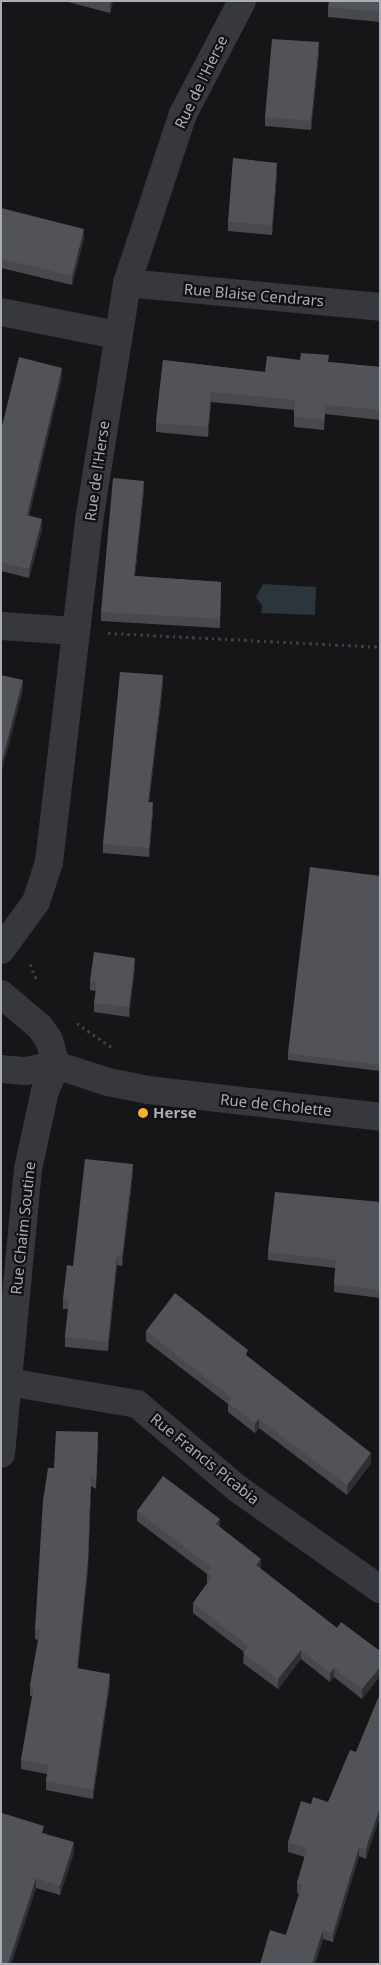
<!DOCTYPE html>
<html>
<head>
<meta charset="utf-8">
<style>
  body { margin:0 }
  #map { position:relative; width:381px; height:1965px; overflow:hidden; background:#161618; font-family:"Noto Sans",sans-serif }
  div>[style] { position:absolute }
  .water>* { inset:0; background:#2c353c }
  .path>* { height:3px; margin-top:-1.5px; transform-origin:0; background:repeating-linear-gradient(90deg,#3d3f44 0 2.5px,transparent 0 6.5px) }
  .minor>* { height:28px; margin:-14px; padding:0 14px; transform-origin:14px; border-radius:14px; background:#37383d }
  .tertiary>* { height:28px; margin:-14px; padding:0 14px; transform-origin:14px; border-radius:14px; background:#37383d }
  .wall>* { inset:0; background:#47494d }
  .shaded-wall>* { inset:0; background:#2f3033 }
  .building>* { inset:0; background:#525359 }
  .dots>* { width:14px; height:14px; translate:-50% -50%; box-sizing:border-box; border:2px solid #111113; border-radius:50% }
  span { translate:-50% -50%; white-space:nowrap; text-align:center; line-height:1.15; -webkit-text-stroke:4.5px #111113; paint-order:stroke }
  .street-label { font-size:15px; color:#a8adb8 }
  .poi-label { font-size:15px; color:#a8adb8; font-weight:700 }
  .left { translate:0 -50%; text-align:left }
  .frame { position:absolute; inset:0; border:2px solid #a8adb8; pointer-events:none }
</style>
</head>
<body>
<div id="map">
  <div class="water">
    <i style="clip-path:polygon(263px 584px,316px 587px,315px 615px,261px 613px,262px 606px,256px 597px)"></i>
  </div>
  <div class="path">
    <i style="left:108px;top:633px;width:272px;rotate:2.9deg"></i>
    <i style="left:30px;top:964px;width:18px;rotate:68deg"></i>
    <i style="left:77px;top:1023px;width:42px;rotate:35.2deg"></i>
  </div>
  <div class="minor">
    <i style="left:127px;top:283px;width:254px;rotate:5.4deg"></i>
    <i style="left:1px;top:312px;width:118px;rotate:11.2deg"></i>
    <i style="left:1px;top:626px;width:74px;rotate:3.9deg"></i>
    <i style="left:1px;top:950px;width:59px;rotate:-53.9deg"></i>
    <i style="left:36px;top:902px;width:42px;rotate:-72deg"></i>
    <i style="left:49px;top:862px;width:343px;rotate:-83.3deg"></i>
    <i style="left:89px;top:521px;width:241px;rotate:-80.9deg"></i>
    <i style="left:127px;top:283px;width:178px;rotate:-71.7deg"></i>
    <i style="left:183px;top:114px;width:127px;rotate:-62.4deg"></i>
    <i style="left:8px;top:1382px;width:131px;rotate:9.7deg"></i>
    <i style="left:137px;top:1404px;width:132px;rotate:40.1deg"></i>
    <i style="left:238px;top:1489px;width:174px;rotate:35.2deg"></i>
    <i style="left:1px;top:1454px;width:286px;rotate:-84.6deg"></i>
    <i style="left:28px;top:1169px;width:80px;rotate:-77.7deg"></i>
    <i style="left:45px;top:1091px;width:28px;rotate:-67deg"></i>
  </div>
  <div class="tertiary">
    <i style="left:1px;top:994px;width:51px;rotate:40.2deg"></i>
    <i style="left:40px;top:1027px;width:16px;rotate:55deg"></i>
    <i style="left:49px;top:1040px;width:26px;rotate:74deg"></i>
    <i style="left:1px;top:1069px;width:24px;rotate:5deg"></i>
    <i style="left:25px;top:1071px;width:32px;rotate:-11deg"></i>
    <i style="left:56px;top:1065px;width:55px;rotate:18.1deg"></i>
    <i style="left:108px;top:1082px;width:41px;rotate:11.3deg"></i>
    <i style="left:148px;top:1090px;width:234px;rotate:6.6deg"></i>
  </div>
  <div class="wall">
    <i style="clip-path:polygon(64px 1px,113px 1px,110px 13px)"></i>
    <i style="clip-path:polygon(380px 1px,380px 22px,328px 17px,328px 7px)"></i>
    <i style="clip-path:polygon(319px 52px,311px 130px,265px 126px,265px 117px)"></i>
    <i style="clip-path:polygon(277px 172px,272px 235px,228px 231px,228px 222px)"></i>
    <i style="clip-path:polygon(1px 208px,84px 238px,72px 285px,1px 268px)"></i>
    <i style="clip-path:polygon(163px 360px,265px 372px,329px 362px,380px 367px,380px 420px,325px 414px,324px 430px,294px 427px,294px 410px,211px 402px,208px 437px,156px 432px,156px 423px)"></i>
    <i style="clip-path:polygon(62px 377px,29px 516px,42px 529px,29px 578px,1px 571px,1px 430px)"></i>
    <i style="clip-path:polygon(144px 490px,135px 576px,221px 582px,220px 628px,101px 621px,101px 612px)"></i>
    <i style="clip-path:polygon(163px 685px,149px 802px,153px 811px,149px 857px,103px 853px,103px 844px)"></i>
    <i style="clip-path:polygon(380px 876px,380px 1071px,288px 1060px,288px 1053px)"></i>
    <i style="clip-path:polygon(135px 967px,129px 1017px,94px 1012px,94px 1003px,96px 991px,90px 990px,90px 981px)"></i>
    <i style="clip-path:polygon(133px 1173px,122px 1266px,117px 1265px,108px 1351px,65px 1347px,65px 1337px,68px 1309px,63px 1309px,63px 1299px,73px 1266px)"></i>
    <i style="clip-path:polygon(380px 1202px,380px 1298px,334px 1292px,335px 1268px,268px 1260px,268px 1252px)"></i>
    <i style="clip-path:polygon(146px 1331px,248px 1357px,371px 1463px,347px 1495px,259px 1428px,255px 1433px,228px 1412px,228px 1404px,146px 1341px)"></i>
    <i style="clip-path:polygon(98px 1442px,96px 1489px,91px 1486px,88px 1569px,78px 1668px,110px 1683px,93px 1799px,46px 1790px,46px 1781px,47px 1774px,21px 1769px,21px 1760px,32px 1696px,30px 1696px,30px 1686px,38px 1640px,35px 1639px,35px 1630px,54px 1468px)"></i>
    <i style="clip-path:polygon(137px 1511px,220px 1527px,261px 1569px,337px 1628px,380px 1651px,380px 1676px,362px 1699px,334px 1677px,330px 1682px,301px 1659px,278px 1689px,243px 1663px,244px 1652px,193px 1613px,193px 1603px,208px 1582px,207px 1582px,207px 1574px,137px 1521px)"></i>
    <i style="clip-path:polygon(380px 1694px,366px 1859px,359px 1856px,333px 1942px,323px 1939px,315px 1964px,286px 1935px,299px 1894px,297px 1893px,297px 1883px,305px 1857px,288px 1852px,288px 1842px,311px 1804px,328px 1802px,356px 1752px)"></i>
    <i style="clip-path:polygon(44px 1833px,74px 1852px,60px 1895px,36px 1888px,11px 1964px,1px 1964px)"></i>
  </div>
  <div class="shaded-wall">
    <i style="clip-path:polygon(110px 1px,113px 1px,110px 13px)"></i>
    <i style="clip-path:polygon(319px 42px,319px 52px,311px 130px,311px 121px)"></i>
    <i style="clip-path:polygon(277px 163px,277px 172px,272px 235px,272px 225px)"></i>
    <i style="clip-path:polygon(84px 229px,84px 238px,72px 285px,72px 276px)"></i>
    <i style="clip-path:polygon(62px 368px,62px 377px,27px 525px,27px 515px)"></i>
    <i style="clip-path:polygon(211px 392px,211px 402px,208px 437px,208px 427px)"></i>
    <i style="clip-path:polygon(144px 481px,144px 490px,134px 585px,134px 576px)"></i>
    <i style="clip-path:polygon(42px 519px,42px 529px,29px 578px,29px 569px)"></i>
    <i style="clip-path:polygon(163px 675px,163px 685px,148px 811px,148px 802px)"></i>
    <i style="clip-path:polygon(23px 680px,23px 690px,1px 775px,1px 766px)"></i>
    <i style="clip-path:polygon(153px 802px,153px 811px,149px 857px,149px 848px)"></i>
    <i style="clip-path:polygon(135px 958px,135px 967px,129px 1017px,129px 1007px)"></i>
    <i style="clip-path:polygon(133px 1164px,133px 1173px,122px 1266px,122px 1256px)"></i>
    <i style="clip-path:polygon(117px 1255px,117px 1265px,108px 1351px,108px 1342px)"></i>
    <i style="clip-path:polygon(259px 1419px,259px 1428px,255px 1433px,255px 1423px)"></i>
    <i style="clip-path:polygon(371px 1453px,371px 1463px,347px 1495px,347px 1485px)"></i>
    <i style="clip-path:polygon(91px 1486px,88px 1569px,77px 1677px,77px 1668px)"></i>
    <i style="clip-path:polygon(220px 1519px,220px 1528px,216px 1524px)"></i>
    <i style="clip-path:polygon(261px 1559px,261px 1569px,256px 1575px,256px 1565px)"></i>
    <i style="clip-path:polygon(301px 1650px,301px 1659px,278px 1689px,278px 1679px)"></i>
    <i style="clip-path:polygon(380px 1667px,380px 1676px,362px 1699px,362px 1689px)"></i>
    <i style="clip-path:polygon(334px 1668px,334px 1677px,330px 1682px,330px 1673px)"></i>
    <i style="clip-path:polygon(110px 1674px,110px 1683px,93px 1799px,93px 1790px)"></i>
    <i style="clip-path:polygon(380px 1808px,380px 1817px,366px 1859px,366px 1849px)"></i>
    <i style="clip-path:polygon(74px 1842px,74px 1852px,60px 1895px,60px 1886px)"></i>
    <i style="clip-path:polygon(359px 1847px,359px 1856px,333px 1942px,333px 1933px)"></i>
    <i style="clip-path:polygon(36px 1878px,36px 1888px,11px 1964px,8px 1964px)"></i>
    <i style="clip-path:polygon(323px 1930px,323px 1939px,315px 1964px,312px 1964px)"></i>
  </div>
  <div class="building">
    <i style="clip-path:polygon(329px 1px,380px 1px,380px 12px,328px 7px)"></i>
    <i style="clip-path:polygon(272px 39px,319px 42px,311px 121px,265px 117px)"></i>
    <i style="clip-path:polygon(233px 158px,277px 163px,272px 225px,228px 222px)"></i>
    <i style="clip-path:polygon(1px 208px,84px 229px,72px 276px,1px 259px)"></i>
    <i style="clip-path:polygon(301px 353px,329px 355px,328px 362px,380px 367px,380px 410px,325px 405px,324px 420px,294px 417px,295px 400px,211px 392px,208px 427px,156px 423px,163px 360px,265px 372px,267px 356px,300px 360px)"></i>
    <i style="clip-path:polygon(19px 357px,62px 368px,27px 515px,42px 519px,29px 569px,1px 562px,1px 430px)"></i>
    <i style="clip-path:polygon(113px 478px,144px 481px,134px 576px,221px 582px,220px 619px,101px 612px)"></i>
    <i style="clip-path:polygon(120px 672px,163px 675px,148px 802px,153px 802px,149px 848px,103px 844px)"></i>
    <i style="clip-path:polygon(1px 675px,23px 680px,1px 766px)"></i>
    <i style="clip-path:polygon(310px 867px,380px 876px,380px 1065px,288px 1053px)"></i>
    <i style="clip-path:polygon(94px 952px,135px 958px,129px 1007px,94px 1003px,97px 982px,90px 981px)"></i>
    <i style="clip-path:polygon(85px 1159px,133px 1164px,122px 1256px,117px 1255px,108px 1342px,65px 1337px,69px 1300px,63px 1299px,67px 1265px,73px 1266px)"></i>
    <i style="clip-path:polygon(275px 1192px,380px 1202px,380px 1290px,334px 1284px,336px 1260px,268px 1252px)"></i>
    <i style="clip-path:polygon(175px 1293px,248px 1350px,246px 1355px,371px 1453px,347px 1485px,259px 1419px,255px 1423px,228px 1403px,232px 1398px,146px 1331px)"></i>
    <i style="clip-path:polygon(56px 1431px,98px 1432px,96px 1480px,91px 1476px,88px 1559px,77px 1668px,110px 1674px,93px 1790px,46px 1781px,49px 1765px,21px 1760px,34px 1687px,30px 1686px,40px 1630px,35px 1630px,43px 1501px,48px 1468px,54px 1468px)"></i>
    <i style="clip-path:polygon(163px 1476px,220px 1519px,216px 1524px,261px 1559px,256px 1565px,337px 1628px,341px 1622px,380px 1651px,380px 1667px,362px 1689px,334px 1668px,330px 1673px,301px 1650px,278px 1679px,243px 1653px,248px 1646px,193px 1603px,212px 1577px,207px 1572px,211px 1567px,137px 1511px)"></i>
    <i style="clip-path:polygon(380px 1694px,380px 1808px,366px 1849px,359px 1847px,333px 1933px,323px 1930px,312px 1964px,260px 1964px,270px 1930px,286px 1935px,302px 1885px,297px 1883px,307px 1848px,288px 1842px,301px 1801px,311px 1804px,313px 1797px,328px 1802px,350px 1750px,356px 1752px)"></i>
    <i style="clip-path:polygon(2px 1813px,44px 1826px,42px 1833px,74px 1842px,60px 1886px,36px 1878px,8px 1964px,1px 1964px,1px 1815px)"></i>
  </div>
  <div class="dots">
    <i style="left:143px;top:1113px;background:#f2b134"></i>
  </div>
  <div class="street-label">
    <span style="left:201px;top:82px;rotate:-64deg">Rue de l'Herse</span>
    <span style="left:254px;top:295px;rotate:5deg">Rue Blaise Cendrars</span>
    <span style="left:97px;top:471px;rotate:-82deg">Rue de l'Herse</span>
    <span style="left:276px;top:1105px;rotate:6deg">Rue de Cholette</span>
    <span style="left:23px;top:1228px;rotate:-84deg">Rue Chaim Soutine</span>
    <span style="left:205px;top:1459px;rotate:39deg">Rue Francis Picabia</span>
  </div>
  <div class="poi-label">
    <span class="left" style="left:153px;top:1113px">Herse</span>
  </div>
  <div class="frame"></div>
</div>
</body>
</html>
